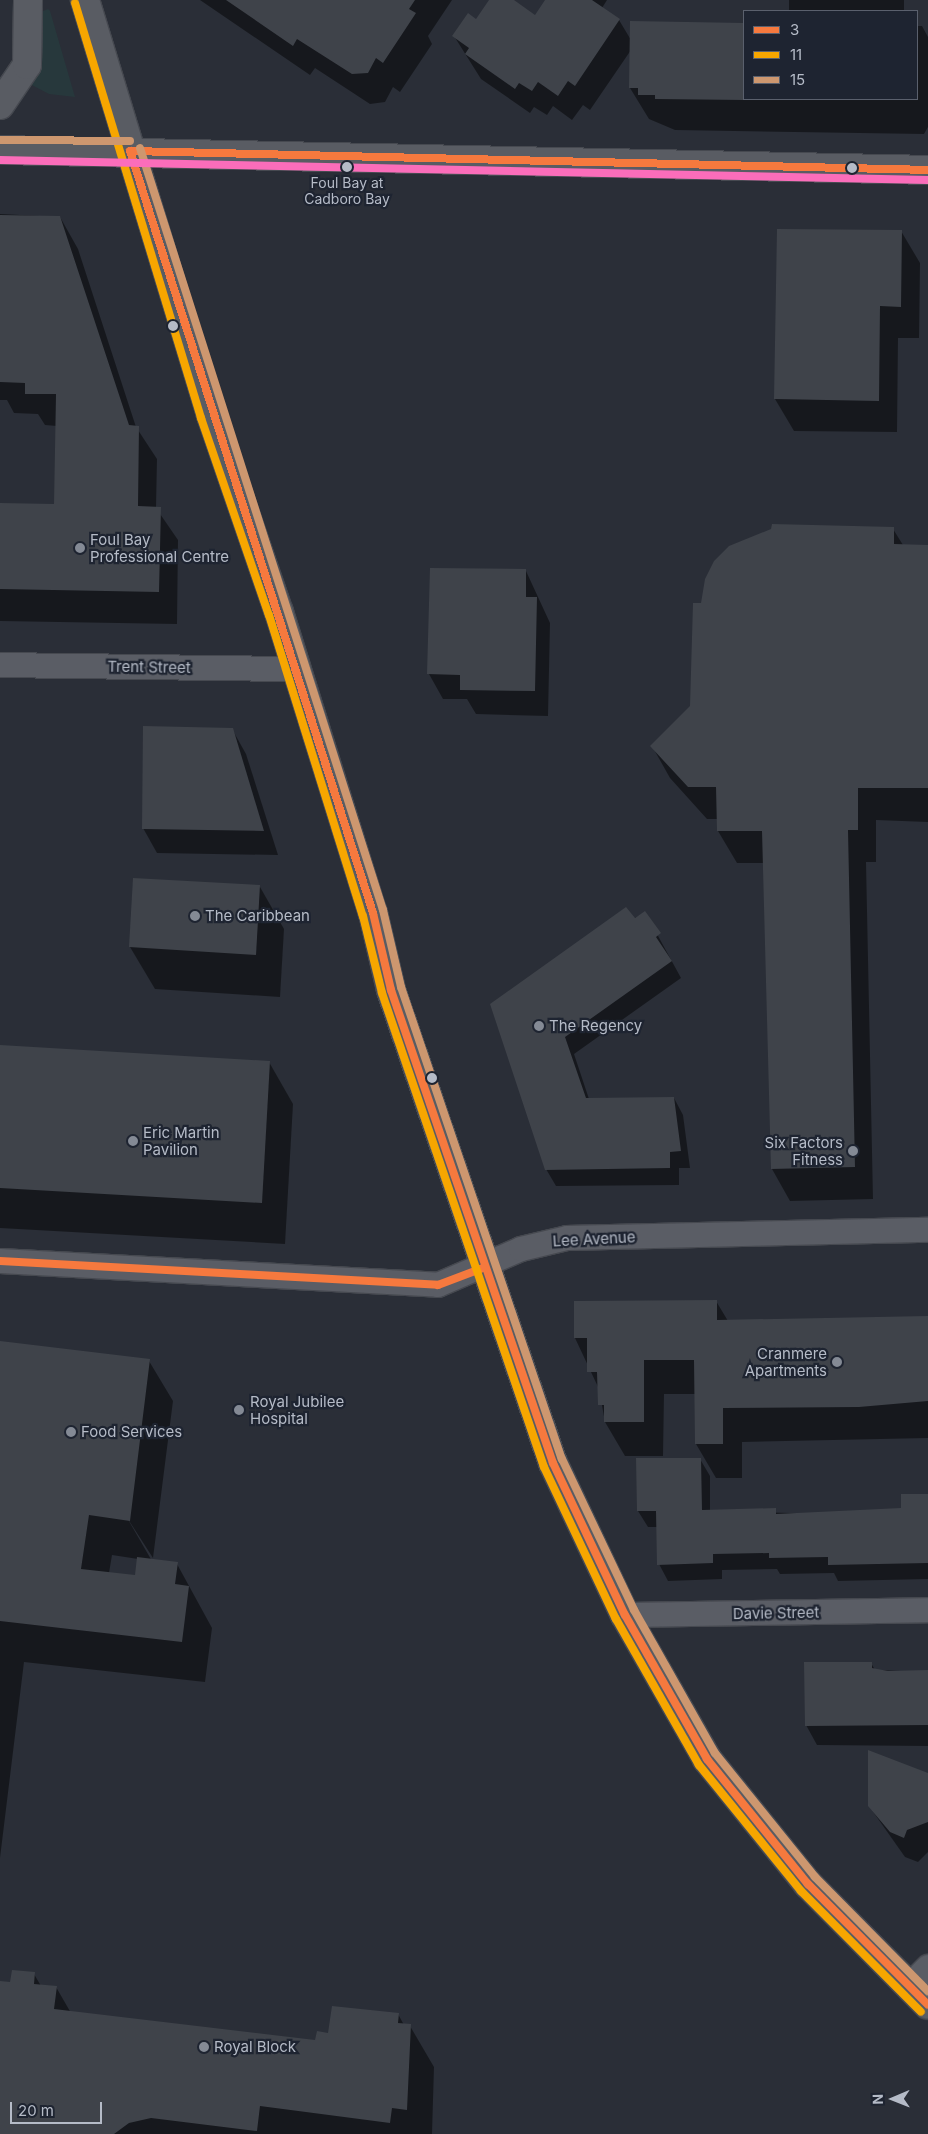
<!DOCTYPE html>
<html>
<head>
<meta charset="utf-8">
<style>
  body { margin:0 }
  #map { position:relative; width:928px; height:2134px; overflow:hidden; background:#2a2e37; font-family:Inter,sans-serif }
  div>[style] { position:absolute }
  .green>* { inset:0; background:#27383c }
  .shadow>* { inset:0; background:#0007 }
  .building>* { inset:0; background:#3f434a }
  .roads { filter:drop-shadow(1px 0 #464950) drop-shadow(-1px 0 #464950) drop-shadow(0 1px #464950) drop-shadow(0 -1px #464950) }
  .minor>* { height:24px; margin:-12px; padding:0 12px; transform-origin:12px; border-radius:12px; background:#5a5d65 }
  .secondary>* { height:28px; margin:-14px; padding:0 14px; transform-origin:14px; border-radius:14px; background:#595c63 }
  .bus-1>* { height:8px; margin:-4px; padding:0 4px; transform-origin:4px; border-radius:4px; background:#f6793e }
  .bus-2>* { height:8px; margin:-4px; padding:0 4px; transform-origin:4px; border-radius:4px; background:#f7a600 }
  .bus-3>* { height:8px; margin:-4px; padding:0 4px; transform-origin:4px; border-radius:4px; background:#cd976f }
  .bus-4>* { height:8px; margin:-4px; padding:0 4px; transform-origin:4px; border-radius:4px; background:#fb6dba }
  .dots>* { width:14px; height:14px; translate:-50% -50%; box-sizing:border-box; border:2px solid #1e2431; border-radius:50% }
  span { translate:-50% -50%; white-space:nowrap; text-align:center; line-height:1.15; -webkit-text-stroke:4.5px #1e2431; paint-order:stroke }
  .bus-label { font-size:14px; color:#b5bbc7 }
  .poi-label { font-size:15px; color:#b5bbc7 }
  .left { translate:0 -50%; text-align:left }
  .right { translate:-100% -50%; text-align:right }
  .street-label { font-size:15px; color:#b5bbc7 }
  .legend { position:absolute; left:743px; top:10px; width:175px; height:90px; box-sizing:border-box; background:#1e2431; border:1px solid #5a606d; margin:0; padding:6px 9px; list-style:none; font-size:15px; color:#b5bbc7 }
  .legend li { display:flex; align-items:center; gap:10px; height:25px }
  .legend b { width:25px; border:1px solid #5a606d }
  .north { position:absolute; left:868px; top:2074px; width:50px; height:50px; -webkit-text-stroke:4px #1e2431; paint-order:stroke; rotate:269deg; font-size:14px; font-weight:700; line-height:20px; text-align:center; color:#b5bbc7 }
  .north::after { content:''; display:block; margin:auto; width:18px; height:22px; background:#b5bbc7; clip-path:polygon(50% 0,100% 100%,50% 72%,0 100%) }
  .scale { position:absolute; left:10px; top:2102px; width:92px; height:22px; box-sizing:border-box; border:2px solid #b5bbc7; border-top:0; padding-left:6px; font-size:15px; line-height:18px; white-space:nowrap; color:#b5bbc7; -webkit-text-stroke:4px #1e2431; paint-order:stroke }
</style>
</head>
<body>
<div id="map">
  <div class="green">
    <i style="clip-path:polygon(48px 9px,50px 11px,75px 97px,49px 94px,28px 83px,41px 48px,41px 12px)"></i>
  </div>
  <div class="shadow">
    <i style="clip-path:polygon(200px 0,452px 0,428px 36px,432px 44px,400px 92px,393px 87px,385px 102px,370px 104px,315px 68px,310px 75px)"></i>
    <i style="clip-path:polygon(491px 0,512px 0,535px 16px,547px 0,607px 0,602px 8px,619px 20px,631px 40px,631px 22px,744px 24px,744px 99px,917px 99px,917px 26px,922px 26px,928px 37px,928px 127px,924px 134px,675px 130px,649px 119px,630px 88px,631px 50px,590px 110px,583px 105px,572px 120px,553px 106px,547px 115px,534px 107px,530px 113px,481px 79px,454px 36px,476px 21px)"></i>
    <i style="clip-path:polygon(789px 0,904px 0,904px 11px,789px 11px)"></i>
    <i style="clip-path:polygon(0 214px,60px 217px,78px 249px,136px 427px,157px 459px,156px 508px,178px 540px,177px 624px,0 621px,0 504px,55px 505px,57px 426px,45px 425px,38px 414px,14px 413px,7px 400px,0 400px)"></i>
    <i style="clip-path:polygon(901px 231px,920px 263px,919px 338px,898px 338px,897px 432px,794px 431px,775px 399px)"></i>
    <i style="clip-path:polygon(893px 529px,903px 545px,928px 546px,928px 822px,876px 820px,876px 862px,866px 862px,873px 1199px,790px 1201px,772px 1169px,764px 863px,737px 863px,718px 831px,718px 819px,707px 819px,670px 778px,652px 746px,691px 707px,702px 604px)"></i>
    <i style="clip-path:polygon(526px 571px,550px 623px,548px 716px,476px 714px,467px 699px,443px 699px,429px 674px)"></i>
    <i style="clip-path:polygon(232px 729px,246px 754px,278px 855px,157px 853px,143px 828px)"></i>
    <i style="clip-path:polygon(260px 887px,284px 929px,280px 997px,155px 989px,130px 947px)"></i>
    <i style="clip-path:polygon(645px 912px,681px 978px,574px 1054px,589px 1099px,674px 1098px,683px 1115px,690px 1168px,679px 1168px,679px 1185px,556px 1186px,546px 1169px,491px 1004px)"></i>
    <i style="clip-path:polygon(0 1046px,269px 1062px,293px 1104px,285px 1244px,0 1228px)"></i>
    <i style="clip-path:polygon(716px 1301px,728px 1321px,928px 1320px,928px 1438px,742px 1442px,742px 1478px,716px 1478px,696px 1444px,696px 1394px,664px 1394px,663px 1456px,625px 1456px,605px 1422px,599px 1389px,575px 1338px,575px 1302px)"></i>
    <i style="clip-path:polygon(evenodd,0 1342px,149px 1361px,173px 1401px,153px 1558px,126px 1516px,152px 1561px,177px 1564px,212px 1628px,205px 1682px,24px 1662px,0 1858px,0 1342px,112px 1555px,138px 1559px,136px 1577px,109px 1573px,112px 1555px)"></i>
    <i style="clip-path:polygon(700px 1459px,710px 1476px,710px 1511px,827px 1514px,902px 1509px,928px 1495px,928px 1579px,838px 1581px,834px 1573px,780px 1574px,777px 1569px,722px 1570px,722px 1579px,668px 1581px,659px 1564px,657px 1527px,648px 1527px,638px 1511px)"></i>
    <i style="clip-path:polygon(871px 1663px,875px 1670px,928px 1672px,928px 1746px,817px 1745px,806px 1725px)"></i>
    <i style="clip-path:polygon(928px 1775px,928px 1852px,918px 1862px,905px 1857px,869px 1806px)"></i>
    <i style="clip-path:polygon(34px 1974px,41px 1986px,56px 1987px,71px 2013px,316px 2042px,398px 2014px,404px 2025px,410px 2026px,434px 2067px,432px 2134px,0 2134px,0 2013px)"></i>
  </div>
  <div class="building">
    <i style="clip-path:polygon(226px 0,415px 0,409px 9px,416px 13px,383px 63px,376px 58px,368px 73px,352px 74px,297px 39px,293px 46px)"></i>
    <i style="clip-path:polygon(489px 0,514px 0,535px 15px,545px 0,592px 0,620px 19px,575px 86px,568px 81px,558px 96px,538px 82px,532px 91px,519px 83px,515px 89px,465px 54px,469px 48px,452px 36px,468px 13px,476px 19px)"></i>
    <i style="clip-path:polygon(630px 21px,744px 23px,744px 100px,655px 99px,655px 95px,638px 95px,638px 88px,629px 88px)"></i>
    <i style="clip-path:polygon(0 215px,60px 216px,129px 425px,139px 426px,138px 506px,161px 507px,159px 592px,0 589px,0 503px,54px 504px,56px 394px,25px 394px,25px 383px,0 382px)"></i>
    <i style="clip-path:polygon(777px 229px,902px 230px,901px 307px,880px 306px,879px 401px,774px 399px)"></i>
    <i style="clip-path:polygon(772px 524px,894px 527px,894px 544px,928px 545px,928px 788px,858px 788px,858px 830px,848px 830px,855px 1167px,771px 1169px,762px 831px,717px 831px,716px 787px,688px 787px,650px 746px,690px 706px,693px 603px,701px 603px,705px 579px,714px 561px,729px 546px,771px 529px)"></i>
    <i style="clip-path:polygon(430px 568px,526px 569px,526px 597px,537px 597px,535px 691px,460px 690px,460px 675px,427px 674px)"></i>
    <i style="clip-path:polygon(143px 726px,233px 728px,264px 831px,142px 829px)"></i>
    <i style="clip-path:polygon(133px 878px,260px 885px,256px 955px,129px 947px)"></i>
    <i style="clip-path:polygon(626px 907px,635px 918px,645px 911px,661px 933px,656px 937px,672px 961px,565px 1037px,586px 1098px,674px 1097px,681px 1151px,670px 1152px,670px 1168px,545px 1170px,490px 1004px)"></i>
    <i style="clip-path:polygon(0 1045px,270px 1061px,262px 1203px,0 1188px)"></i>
    <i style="clip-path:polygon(717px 1300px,717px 1320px,928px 1316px,928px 1401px,859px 1407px,723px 1408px,723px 1444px,695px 1444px,694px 1360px,644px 1360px,644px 1422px,604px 1422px,604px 1405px,598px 1405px,597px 1372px,587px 1372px,587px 1338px,574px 1338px,574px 1301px)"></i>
    <i style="clip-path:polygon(0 1341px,150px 1359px,130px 1521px,89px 1515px,81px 1569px,135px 1575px,137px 1557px,178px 1562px,175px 1584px,189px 1586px,182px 1642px,0 1621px)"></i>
    <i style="clip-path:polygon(636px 1458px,701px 1458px,702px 1510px,776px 1508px,776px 1514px,901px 1508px,901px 1494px,928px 1494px,928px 1563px,828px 1565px,828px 1557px,769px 1558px,769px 1553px,713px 1554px,713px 1563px,657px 1565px,656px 1511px,637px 1511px)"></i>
    <i style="clip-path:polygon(804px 1662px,872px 1662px,872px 1668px,888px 1671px,928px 1670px,928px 1725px,805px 1726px)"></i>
    <i style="clip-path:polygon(868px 1750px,928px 1773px,928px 1822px,907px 1830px,904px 1838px,890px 1832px,868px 1806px)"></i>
    <i style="clip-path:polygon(12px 1970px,35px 1972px,34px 1984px,57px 1986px,54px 2009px,315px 2040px,317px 2031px,328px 2033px,332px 2006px,399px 2013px,398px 2023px,411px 2024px,407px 2110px,392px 2108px,390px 2123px,260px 2106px,257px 2131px,151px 2118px,129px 2123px,114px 2134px,0 2134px,0 1981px,10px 1982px)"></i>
  </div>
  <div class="roads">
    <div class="minor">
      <i style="left:0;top:665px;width:297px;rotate:0.8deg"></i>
      <i style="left:0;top:1261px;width:439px;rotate:3.1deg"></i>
      <i style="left:438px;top:1285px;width:90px;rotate:-23.4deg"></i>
      <i style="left:521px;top:1249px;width:47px;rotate:-13.4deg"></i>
      <i style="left:567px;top:1238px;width:361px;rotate:-1.3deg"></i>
      <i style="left:625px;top:1615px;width:303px;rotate:-0.9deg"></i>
      <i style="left:909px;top:1986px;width:27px;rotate:-45deg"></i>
    </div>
    <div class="secondary">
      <i style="left:85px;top:0;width:434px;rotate:73.1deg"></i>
      <i style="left:211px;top:415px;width:208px;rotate:71deg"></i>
      <i style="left:279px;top:612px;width:315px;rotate:72.7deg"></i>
      <i style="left:373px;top:913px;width:79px;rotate:76.8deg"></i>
      <i style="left:391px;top:990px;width:500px;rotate:71.1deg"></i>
      <i style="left:553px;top:1463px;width:168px;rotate:64.7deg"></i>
      <i style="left:625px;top:1615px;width:166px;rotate:60.3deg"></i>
      <i style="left:707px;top:1759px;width:161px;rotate:51.1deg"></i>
      <i style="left:808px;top:1884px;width:170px;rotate:45.2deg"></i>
      <i style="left:0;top:105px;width:48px;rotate:-56deg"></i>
      <i style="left:27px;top:65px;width:65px;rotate:-89.1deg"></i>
      <i style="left:0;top:150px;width:928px;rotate:1.23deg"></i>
    </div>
  </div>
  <div class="bus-1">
    <i style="left:130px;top:151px;width:800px;rotate:72.31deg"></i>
    <i style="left:373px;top:913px;width:79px;rotate:76.8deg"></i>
    <i style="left:391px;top:990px;width:500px;rotate:71.1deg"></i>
    <i style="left:553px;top:1463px;width:168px;rotate:64.7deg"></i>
    <i style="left:625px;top:1615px;width:166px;rotate:60.3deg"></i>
    <i style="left:707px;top:1759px;width:161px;rotate:51.1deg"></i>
    <i style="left:808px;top:1884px;width:170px;rotate:45.2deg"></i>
    <i style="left:130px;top:151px;width:798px;rotate:1.36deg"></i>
    <i style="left:0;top:1261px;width:439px;rotate:3.1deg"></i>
    <i style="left:438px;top:1285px;width:48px;rotate:-20.7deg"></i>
  </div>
  <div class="bus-2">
    <i style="left:75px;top:3px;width:434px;rotate:73.1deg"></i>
    <i style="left:201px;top:418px;width:208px;rotate:71deg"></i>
    <i style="left:269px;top:615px;width:315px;rotate:72.7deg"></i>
    <i style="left:363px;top:916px;width:79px;rotate:76.1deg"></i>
    <i style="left:382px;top:993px;width:501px;rotate:71.13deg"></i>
    <i style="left:544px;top:1467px;width:168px;rotate:64.7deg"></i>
    <i style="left:616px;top:1619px;width:168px;rotate:60.4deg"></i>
    <i style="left:699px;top:1765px;width:162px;rotate:51deg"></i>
    <i style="left:801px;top:1891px;width:170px;rotate:45.2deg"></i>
  </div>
  <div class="bus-3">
    <i style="left:0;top:140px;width:130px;rotate:0.4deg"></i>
    <i style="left:140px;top:148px;width:800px;rotate:72.31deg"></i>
    <i style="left:383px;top:910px;width:79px;rotate:76.8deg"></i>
    <i style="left:401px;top:987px;width:499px;rotate:71.2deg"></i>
    <i style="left:562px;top:1459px;width:167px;rotate:64.5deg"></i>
    <i style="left:634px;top:1610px;width:164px;rotate:60.5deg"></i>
    <i style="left:715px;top:1753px;width:159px;rotate:51.1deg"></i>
    <i style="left:815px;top:1877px;width:161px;rotate:45.3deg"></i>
  </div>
  <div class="bus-4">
    <i style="left:0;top:160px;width:928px;rotate:1.23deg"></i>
  </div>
  <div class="dots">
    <i style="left:347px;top:167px;background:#b5bbc7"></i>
    <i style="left:852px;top:168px;background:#b5bbc7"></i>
    <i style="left:173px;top:326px;background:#b5bbc7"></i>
    <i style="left:80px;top:548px;background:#848a95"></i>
    <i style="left:195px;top:916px;background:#848a95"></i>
    <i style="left:539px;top:1026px;background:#848a95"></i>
    <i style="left:432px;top:1078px;background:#b5bbc7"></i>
    <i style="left:133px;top:1141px;background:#848a95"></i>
    <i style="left:853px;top:1151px;background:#848a95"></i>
    <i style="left:837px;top:1362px;background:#848a95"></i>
    <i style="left:239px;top:1410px;background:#848a95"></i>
    <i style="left:71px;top:1432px;background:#848a95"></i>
    <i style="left:204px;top:2047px;background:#848a95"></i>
  </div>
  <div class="bus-label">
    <span style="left:347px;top:191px">Foul Bay at<br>Cadboro Bay</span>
  </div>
  <div class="poi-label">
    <span class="left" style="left:90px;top:548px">Foul Bay<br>Professional Centre</span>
    <span class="left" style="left:205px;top:916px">The Caribbean</span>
    <span class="left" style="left:549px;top:1026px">The Regency</span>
    <span class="left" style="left:143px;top:1141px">Eric Martin<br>Pavilion</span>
    <span class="right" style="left:843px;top:1151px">Six Factors<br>Fitness</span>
    <span class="right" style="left:827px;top:1362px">Cranmere<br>Apartments</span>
    <span class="left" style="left:250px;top:1410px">Royal Jubilee<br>Hospital</span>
    <span class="left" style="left:81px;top:1432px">Food Services</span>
    <span class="left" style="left:214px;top:2047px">Royal Block</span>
  </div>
  <div class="street-label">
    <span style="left:149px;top:667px;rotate:1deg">Trent Street</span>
    <span style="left:594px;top:1239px;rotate:-3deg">Lee Avenue</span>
    <span style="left:776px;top:1613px;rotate:-1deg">Davie Street</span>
  </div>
  <ul class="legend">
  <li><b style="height:6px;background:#f6793e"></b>3</li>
  <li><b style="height:6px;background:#f7a600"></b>11</li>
  <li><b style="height:6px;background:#cd976f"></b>15</li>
  </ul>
  <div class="north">N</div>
  <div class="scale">20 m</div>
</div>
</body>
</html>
